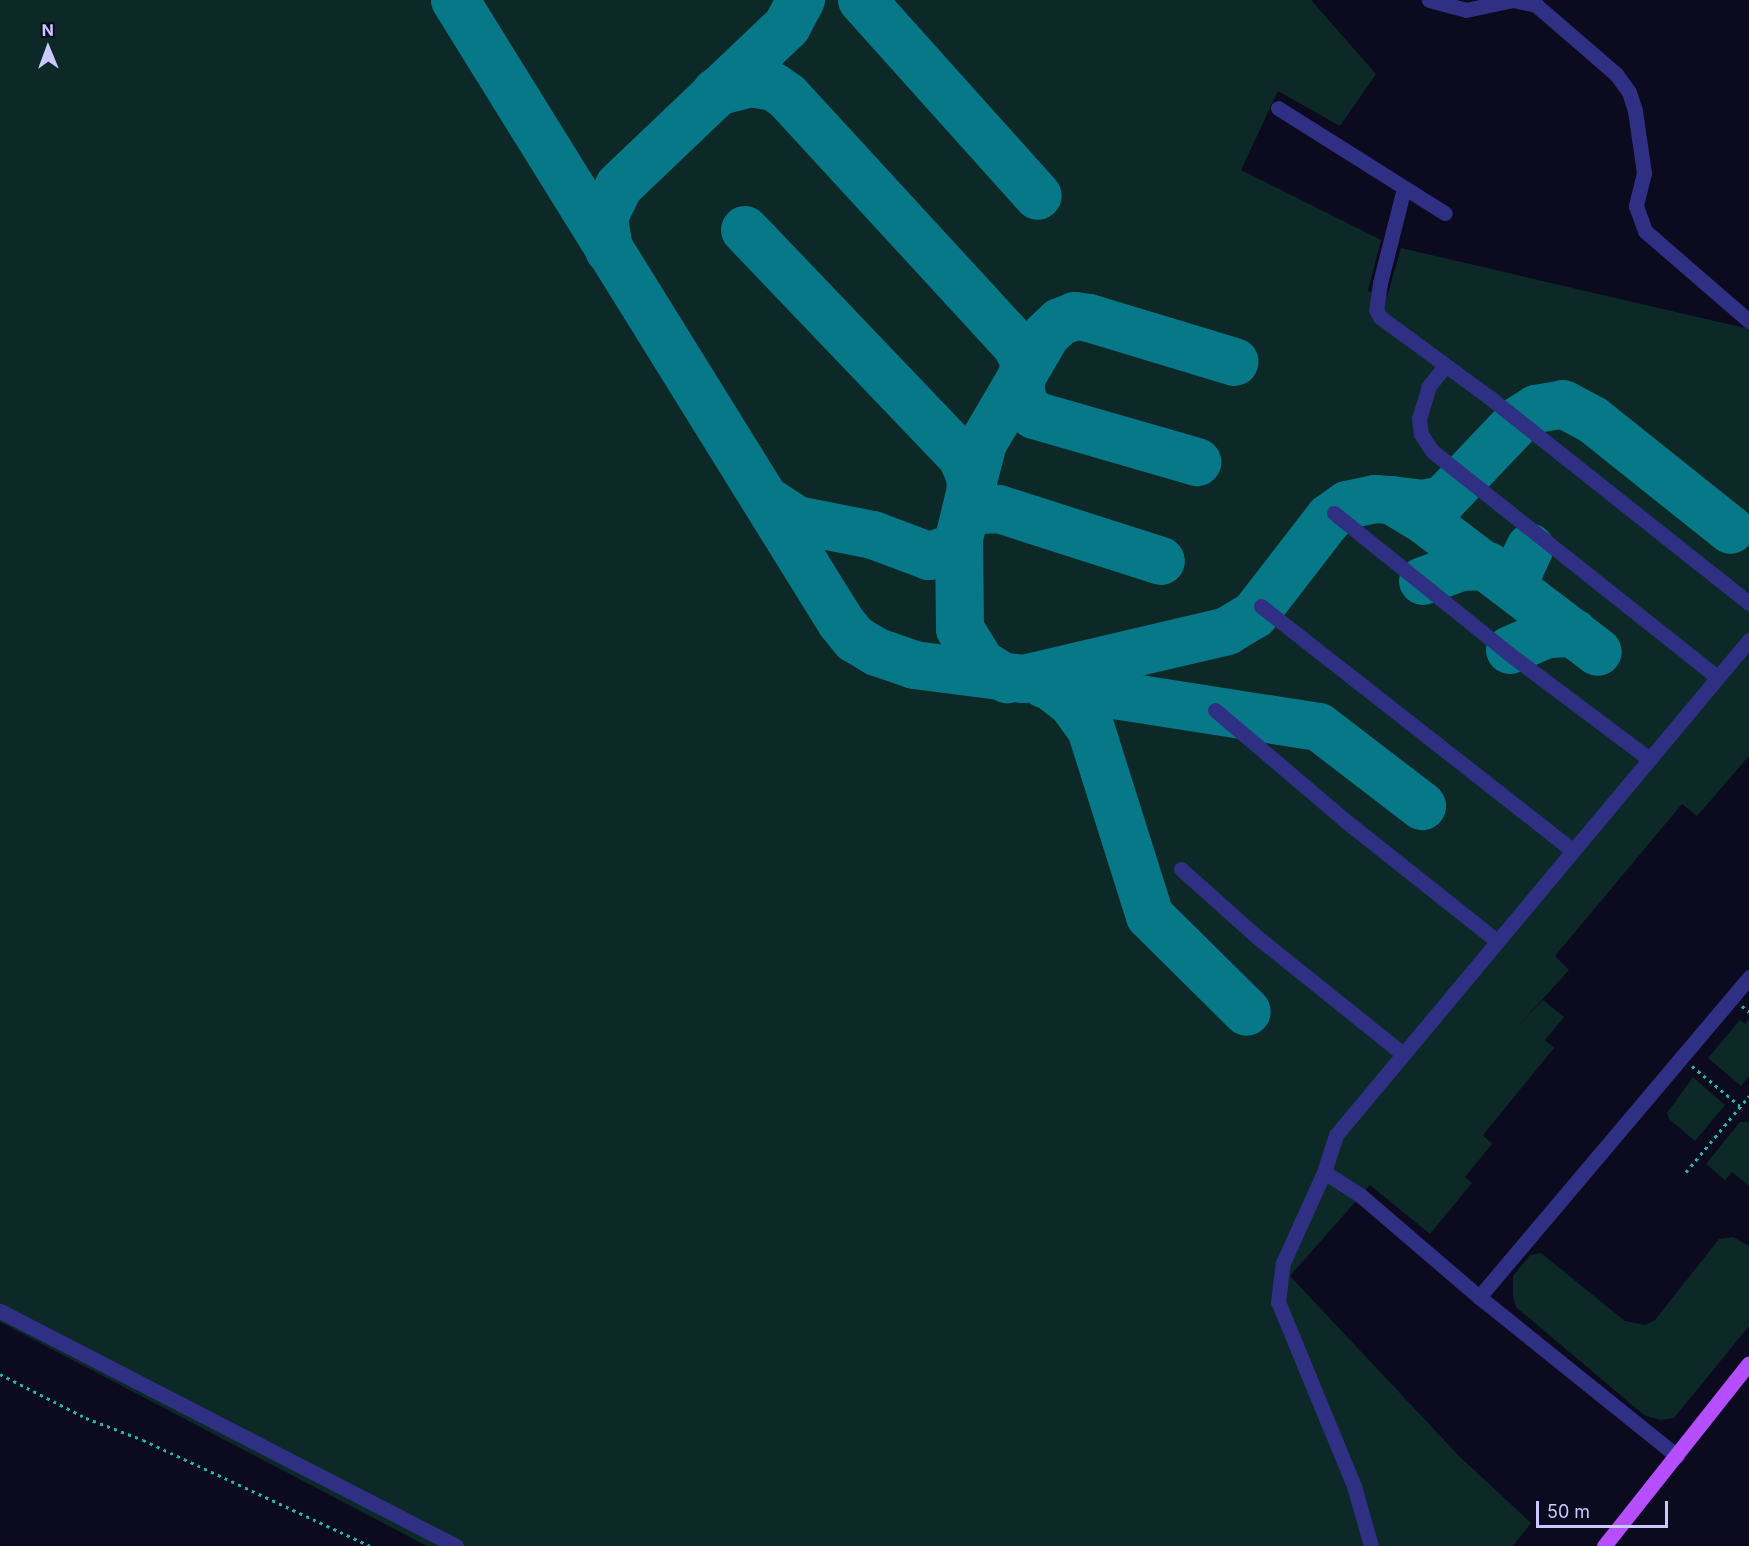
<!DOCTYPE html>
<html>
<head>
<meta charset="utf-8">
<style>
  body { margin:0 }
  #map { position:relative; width:1749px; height:1546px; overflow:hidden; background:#0c0a1e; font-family:Inter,sans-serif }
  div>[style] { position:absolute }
  .green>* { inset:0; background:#0c2927 }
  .taxiway>* { height:48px; margin:-24px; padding:0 24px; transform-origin:24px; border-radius:24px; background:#067888 }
  .path>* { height:3px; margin-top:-1.5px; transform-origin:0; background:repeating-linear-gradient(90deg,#20baaa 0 3px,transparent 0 7.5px) }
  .minor>* { height:15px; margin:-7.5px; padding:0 7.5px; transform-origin:7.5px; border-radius:7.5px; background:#2f3083 }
  .major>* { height:15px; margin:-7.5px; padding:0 7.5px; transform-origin:7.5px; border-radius:7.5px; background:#b54eff }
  span { translate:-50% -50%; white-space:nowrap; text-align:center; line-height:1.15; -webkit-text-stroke:4.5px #0c0a1e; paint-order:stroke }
  .north { position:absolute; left:18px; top:18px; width:60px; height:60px; -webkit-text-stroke:4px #0c0a1e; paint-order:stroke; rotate:359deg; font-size:16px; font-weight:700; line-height:24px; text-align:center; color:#cbc7ff }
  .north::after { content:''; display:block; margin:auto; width:21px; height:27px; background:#cbc7ff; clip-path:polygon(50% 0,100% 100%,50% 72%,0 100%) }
  .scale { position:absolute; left:1536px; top:1501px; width:132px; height:27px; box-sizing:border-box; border:3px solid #cbc7ff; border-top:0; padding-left:8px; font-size:18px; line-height:21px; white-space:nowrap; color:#cbc7ff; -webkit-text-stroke:4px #0c0a1e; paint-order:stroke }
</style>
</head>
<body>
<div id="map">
  <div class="green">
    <i style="clip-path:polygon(0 0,1311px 0,1376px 74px,1340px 126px,1278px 91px,1241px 170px,1381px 240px,1368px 291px,1387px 297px,1401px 248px,1749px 329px,1749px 756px,1697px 816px,1682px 804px,1555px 956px,1569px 970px,1519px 1025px,1543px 1000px,1564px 1017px,1545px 1040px,1554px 1048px,1483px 1135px,1492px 1144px,1465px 1177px,1472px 1183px,1430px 1234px,1370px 1185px,1290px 1276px,1460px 1457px,1531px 1523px,1513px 1546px,427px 1546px,0 1322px)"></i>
    <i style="clip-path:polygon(1749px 1019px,1749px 1076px,1741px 1086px,1708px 1058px,1740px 1020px,1745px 1024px)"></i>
    <i style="clip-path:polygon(1693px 1077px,1725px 1105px,1695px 1141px,1669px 1119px,1667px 1113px)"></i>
    <i style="clip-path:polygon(1740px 1122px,1749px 1122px,1749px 1186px,1732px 1172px,1725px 1180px,1706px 1164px)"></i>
    <i style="clip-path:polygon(1733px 1237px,1749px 1246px,1749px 1326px,1674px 1418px,1660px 1420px,1644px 1415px,1516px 1307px,1513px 1296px,1513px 1276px,1530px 1255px,1541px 1253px,1625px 1321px,1645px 1325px,1655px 1320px,1719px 1239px)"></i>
  </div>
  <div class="taxiway">
    <i style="left:455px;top:0;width:732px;rotate:58.18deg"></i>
    <i style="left:841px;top:622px;width:22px;rotate:51deg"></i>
    <i style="left:855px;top:639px;width:26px;rotate:31deg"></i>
    <i style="left:877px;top:652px;width:39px;rotate:19deg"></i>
    <i style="left:914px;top:665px;width:110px;rotate:7.3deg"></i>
    <i style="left:1023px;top:679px;width:210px;rotate:-13.2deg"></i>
    <i style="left:1227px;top:631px;width:31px;rotate:-31deg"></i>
    <i style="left:1254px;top:615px;width:123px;rotate:-52.3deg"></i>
    <i style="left:1329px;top:518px;width:22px;rotate:-36deg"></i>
    <i style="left:1347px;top:505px;width:29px;rotate:-12deg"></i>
    <i style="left:1375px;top:499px;width:16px;rotate:4deg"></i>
    <i style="left:1391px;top:500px;width:39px;rotate:31deg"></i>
    <i style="left:1424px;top:520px;width:218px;rotate:37.2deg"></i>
    <i style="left:862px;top:0;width:263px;rotate:48.1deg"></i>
    <i style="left:716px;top:92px;width:36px;rotate:-14deg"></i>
    <i style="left:751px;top:83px;width:23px;rotate:10deg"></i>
    <i style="left:774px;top:87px;width:16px;rotate:35deg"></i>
    <i style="left:787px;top:96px;width:338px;rotate:47.4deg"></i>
    <i style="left:1016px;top:345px;width:17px;rotate:62deg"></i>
    <i style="left:1024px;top:360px;width:15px;rotate:94deg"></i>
    <i style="left:745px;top:230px;width:314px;rotate:46.3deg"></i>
    <i style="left:962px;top:457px;width:21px;rotate:67deg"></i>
    <i style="left:970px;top:476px;width:13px;rotate:86deg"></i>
    <i style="left:971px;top:489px;width:48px;rotate:-75.4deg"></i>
    <i style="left:983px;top:443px;width:125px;rotate:-59.7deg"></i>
    <i style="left:1046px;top:335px;width:19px;rotate:-43deg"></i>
    <i style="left:1060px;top:322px;width:16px;rotate:-22deg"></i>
    <i style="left:1075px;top:316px;width:14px;rotate:8deg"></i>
    <i style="left:1089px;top:318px;width:152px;rotate:16.8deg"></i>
    <i style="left:609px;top:250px;width:33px;rotate:-99deg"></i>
    <i style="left:604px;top:217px;width:34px;rotate:-64deg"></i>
    <i style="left:619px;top:186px;width:232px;rotate:-43.6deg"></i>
    <i style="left:787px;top:26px;width:30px;rotate:-62deg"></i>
    <i style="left:1020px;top:382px;width:21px;rotate:82deg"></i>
    <i style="left:1023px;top:403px;width:16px;rotate:47deg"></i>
    <i style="left:1034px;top:415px;width:170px;rotate:16.1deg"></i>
    <i style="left:766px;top:500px;width:37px;rotate:33deg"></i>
    <i style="left:797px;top:520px;width:77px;rotate:11.2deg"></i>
    <i style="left:873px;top:535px;width:60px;rotate:20.6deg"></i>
    <i style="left:929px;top:556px;width:29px;rotate:-18deg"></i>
    <i style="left:957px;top:547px;width:60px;rotate:-76.4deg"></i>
    <i style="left:1391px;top:500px;width:31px;rotate:7deg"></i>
    <i style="left:1422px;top:504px;width:21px;rotate:-11deg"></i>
    <i style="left:1443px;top:500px;width:110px;rotate:-46.5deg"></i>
    <i style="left:1519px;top:420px;width:20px;rotate:-33deg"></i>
    <i style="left:1536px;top:409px;width:27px;rotate:-10deg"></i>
    <i style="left:1563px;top:404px;width:34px;rotate:28deg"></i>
    <i style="left:1593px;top:420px;width:176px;rotate:38.6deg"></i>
    <i style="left:965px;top:517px;width:13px;rotate:-32deg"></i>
    <i style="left:976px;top:510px;width:23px;rotate:-2deg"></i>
    <i style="left:999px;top:509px;width:170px;rotate:17.8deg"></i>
    <i style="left:959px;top:544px;width:85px;rotate:89.3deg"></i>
    <i style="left:960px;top:629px;width:40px;rotate:58deg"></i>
    <i style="left:981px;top:663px;width:31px;rotate:32deg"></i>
    <i style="left:1423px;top:581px;width:40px;rotate:-20.2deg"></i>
    <i style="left:1461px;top:567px;width:27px;rotate:-2deg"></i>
    <i style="left:1517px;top:589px;width:18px;rotate:-84deg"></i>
    <i style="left:1519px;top:571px;width:26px;rotate:-65deg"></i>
    <i style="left:1510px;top:650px;width:40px;rotate:-23.4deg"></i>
    <i style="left:1547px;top:634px;width:27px;rotate:-2deg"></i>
    <i style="left:1044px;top:684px;width:278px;rotate:8.9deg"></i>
    <i style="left:1319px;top:727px;width:130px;rotate:37.5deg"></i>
    <i style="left:1049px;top:685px;width:29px;rotate:38deg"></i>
    <i style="left:1072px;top:703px;width:32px;rotate:54deg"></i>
    <i style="left:1091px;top:729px;width:196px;rotate:72.5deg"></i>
    <i style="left:1150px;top:916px;width:136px;rotate:44.7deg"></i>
  </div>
  <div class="path">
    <i style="left:1742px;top:1006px;width:9px;rotate:41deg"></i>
    <i style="left:1692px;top:1066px;width:62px;rotate:39.8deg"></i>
    <i style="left:1686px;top:1172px;width:99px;rotate:-50.3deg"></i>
    <i style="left:0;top:1374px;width:97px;rotate:27.1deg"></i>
    <i style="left:86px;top:1418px;width:61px;rotate:21.1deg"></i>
    <i style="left:143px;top:1440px;width:251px;rotate:25deg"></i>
  </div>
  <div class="minor">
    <i style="left:1429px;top:0;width:38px;rotate:15deg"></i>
    <i style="left:1466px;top:10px;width:48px;rotate:-12deg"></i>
    <i style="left:1513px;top:0;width:24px;rotate:12deg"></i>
    <i style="left:1536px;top:5px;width:106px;rotate:40.8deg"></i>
    <i style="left:1616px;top:74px;width:22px;rotate:54deg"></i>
    <i style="left:1629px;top:92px;width:20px;rotate:72deg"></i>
    <i style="left:1635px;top:111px;width:63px;rotate:81.7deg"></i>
    <i style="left:1644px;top:173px;width:34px;rotate:104deg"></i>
    <i style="left:1636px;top:206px;width:27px;rotate:70deg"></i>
    <i style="left:1645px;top:231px;width:138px;rotate:40.9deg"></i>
    <i style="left:1278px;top:108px;width:197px;rotate:32.2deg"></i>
    <i style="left:1404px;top:188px;width:98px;rotate:104.2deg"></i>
    <i style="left:1380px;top:283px;width:27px;rotate:98deg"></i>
    <i style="left:1376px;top:310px;width:8px;rotate:60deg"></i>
    <i style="left:1380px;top:317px;width:135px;rotate:36.3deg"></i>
    <i style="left:1489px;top:397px;width:332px;rotate:38.4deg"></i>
    <i style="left:1445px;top:366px;width:26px;rotate:129deg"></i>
    <i style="left:1429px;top:386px;width:34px;rotate:107deg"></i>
    <i style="left:1419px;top:418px;width:16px;rotate:83deg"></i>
    <i style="left:1421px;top:434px;width:20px;rotate:57deg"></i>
    <i style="left:1432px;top:451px;width:364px;rotate:38.4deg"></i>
    <i style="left:1334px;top:513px;width:223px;rotate:38.8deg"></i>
    <i style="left:1508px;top:653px;width:175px;rotate:36.9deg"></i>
    <i style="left:1261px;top:606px;width:395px;rotate:38.1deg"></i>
    <i style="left:1215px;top:710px;width:180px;rotate:40.3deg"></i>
    <i style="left:1352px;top:826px;width:184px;rotate:38.4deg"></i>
    <i style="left:1181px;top:869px;width:102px;rotate:41.8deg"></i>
    <i style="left:1257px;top:937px;width:186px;rotate:38.7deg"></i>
    <i style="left:1324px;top:1172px;width:43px;rotate:32.6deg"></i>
    <i style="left:1360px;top:1195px;width:157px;rotate:40.6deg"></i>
    <i style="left:0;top:1311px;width:513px;rotate:27.26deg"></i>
    <i style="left:1677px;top:1456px;width:254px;rotate:-141.2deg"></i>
    <i style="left:1479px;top:1297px;width:419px;rotate:-49.8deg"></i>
    <i style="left:1371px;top:1546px;width:62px;rotate:-105.8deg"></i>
    <i style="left:1354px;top:1486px;width:199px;rotate:-112.4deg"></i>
    <i style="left:1278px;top:1302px;width:39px;rotate:-83deg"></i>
    <i style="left:1283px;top:1263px;width:100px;rotate:-65.7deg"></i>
    <i style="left:1324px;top:1172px;width:39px;rotate:-72deg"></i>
    <i style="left:1336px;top:1135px;width:645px;rotate:-50.16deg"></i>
  </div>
  <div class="major">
    <i style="left:1604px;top:1546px;width:233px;rotate:-51.6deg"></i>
  </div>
  <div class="north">N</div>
  <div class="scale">50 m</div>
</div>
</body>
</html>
